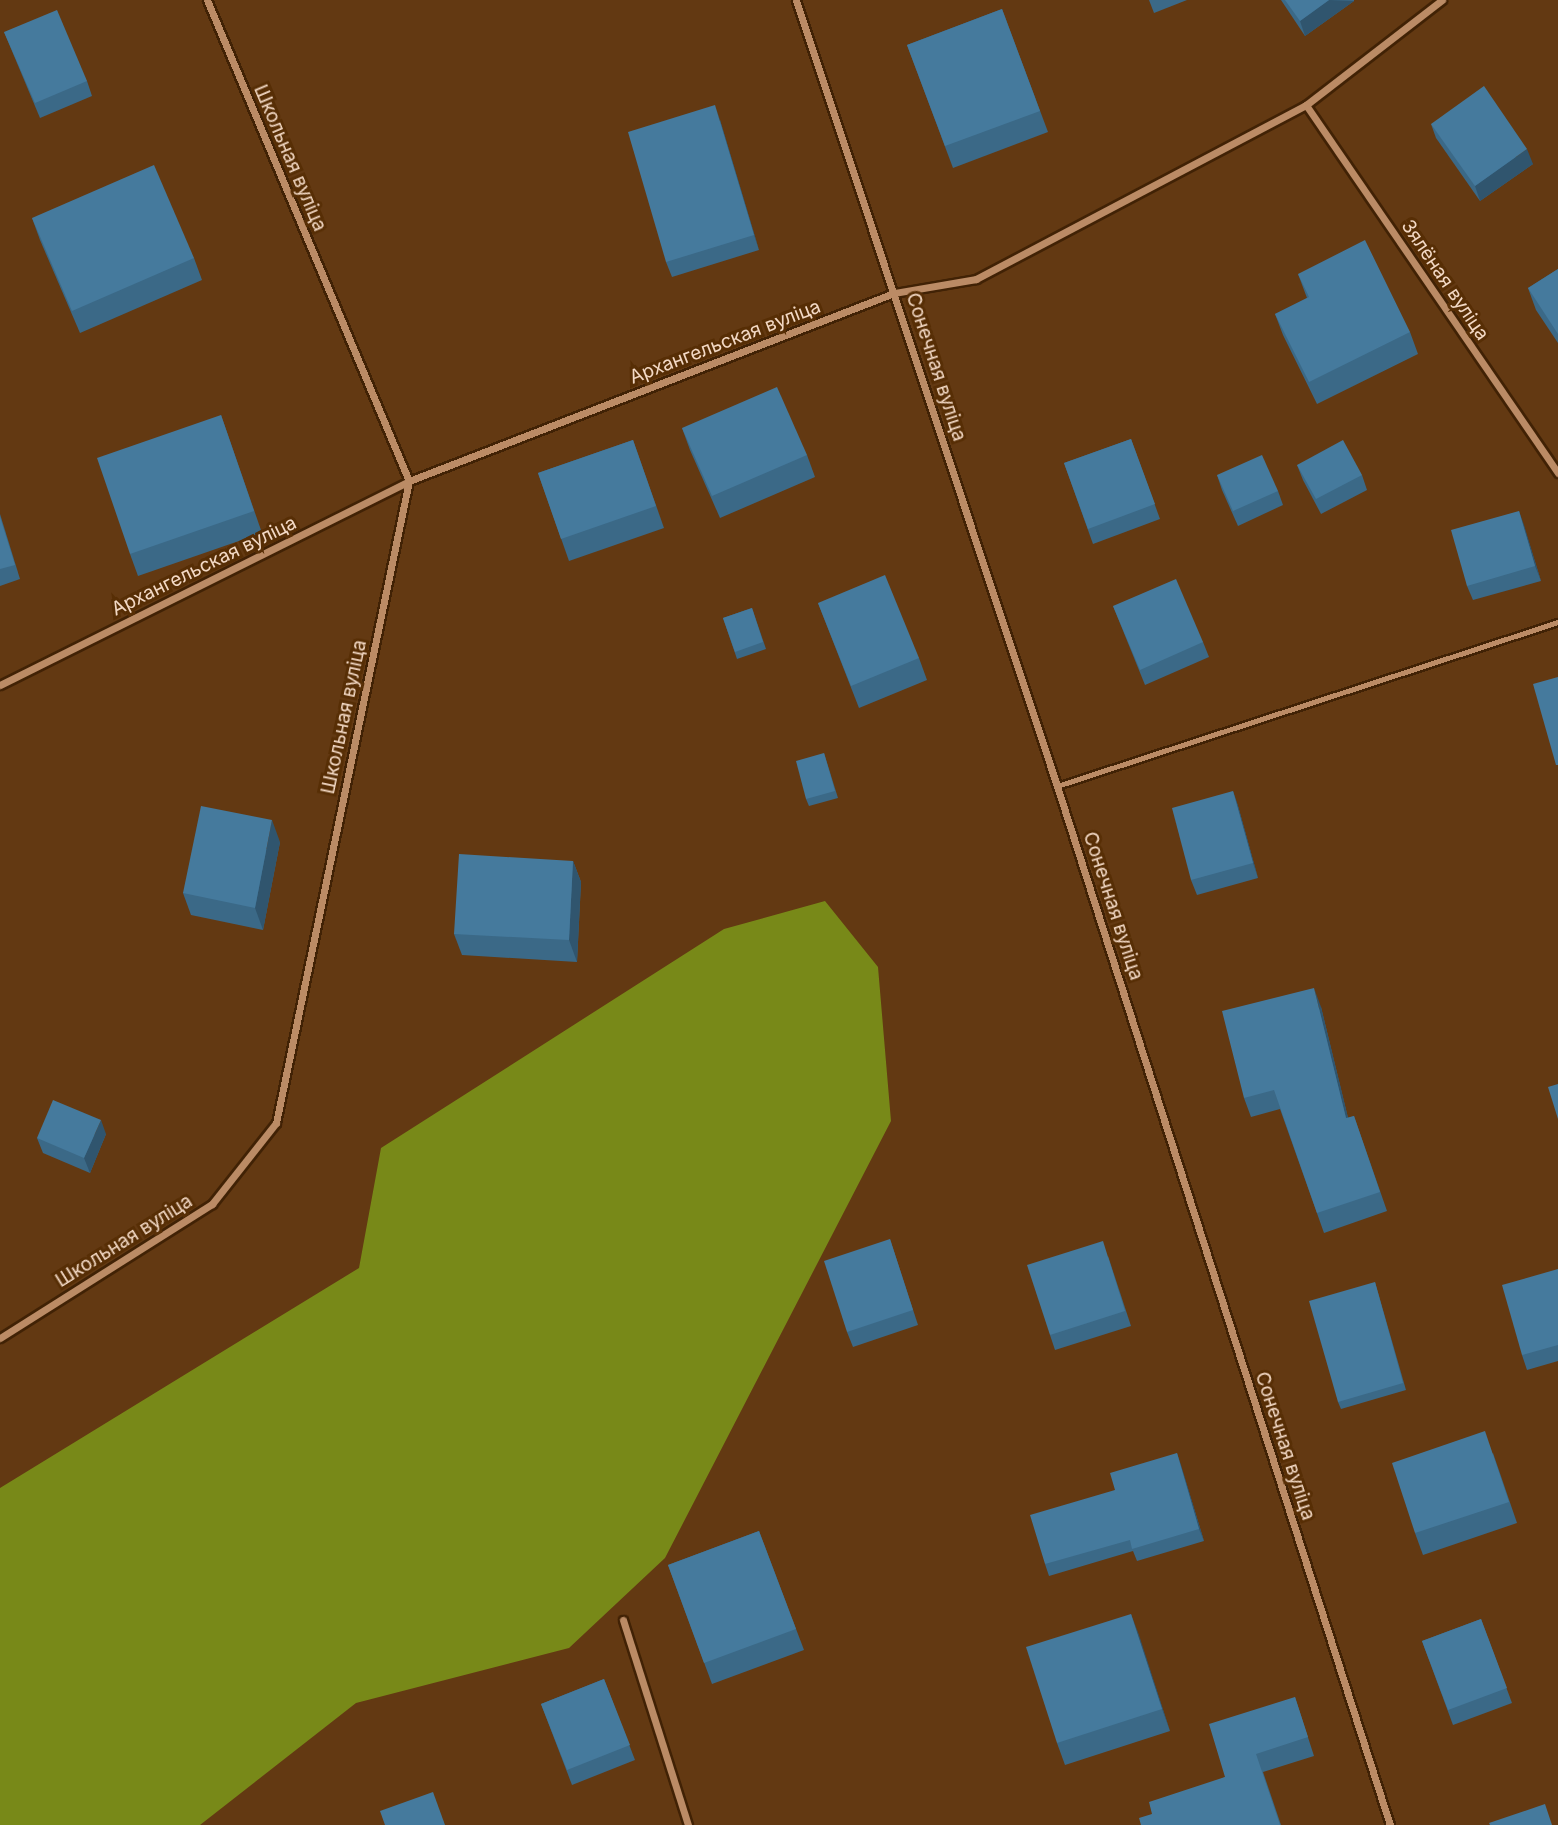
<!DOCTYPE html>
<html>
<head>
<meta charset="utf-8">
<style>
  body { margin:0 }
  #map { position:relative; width:1558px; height:1825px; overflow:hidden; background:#633912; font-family:Inter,sans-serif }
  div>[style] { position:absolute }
  .forest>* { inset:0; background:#788918 }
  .roads { filter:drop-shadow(2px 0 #412205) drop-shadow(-2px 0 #412205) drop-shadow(0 2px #412205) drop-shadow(0 -2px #412205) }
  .lane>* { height:5px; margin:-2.5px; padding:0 2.5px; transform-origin:2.5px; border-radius:2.5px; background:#bb8b65 }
  .street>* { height:7px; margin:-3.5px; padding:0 3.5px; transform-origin:3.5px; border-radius:3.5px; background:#bb8b65 }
  .wall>* { inset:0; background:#3b6987 }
  .shaded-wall>* { inset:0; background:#30556e }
  .building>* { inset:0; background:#457a9d }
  span { translate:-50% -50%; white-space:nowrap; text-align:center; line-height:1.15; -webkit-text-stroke:6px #572e05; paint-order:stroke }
  .street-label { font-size:19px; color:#f3d9c5 }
</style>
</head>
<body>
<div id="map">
  <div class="forest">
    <i style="clip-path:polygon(825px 901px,878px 967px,891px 1121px,665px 1558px,569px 1648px,356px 1703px,200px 1825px,0 1825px,0 1488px,359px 1268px,381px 1148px,724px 929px)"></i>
  </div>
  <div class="roads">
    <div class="lane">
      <i style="left:1057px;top:786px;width:527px;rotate:-18.13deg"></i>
    </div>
    <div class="street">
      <i style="left:796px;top:0;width:828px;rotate:71.63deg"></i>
      <i style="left:1057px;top:786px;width:1091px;rotate:72.23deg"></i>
      <i style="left:1306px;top:105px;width:446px;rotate:55.6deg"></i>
      <i style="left:0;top:685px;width:457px;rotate:-26.5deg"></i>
      <i style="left:409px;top:481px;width:520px;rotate:-21.19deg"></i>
      <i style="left:894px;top:293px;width:83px;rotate:-9.7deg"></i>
      <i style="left:976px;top:279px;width:373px;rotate:-27.8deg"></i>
      <i style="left:1306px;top:105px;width:172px;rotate:-37.7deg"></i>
      <i style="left:0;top:1338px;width:251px;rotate:-32.3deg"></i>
      <i style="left:212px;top:1204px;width:103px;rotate:-51.7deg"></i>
      <i style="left:276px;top:1123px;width:656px;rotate:-78.3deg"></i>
      <i style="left:409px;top:481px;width:522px;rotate:-112.78deg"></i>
      <i style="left:623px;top:1620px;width:215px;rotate:72.4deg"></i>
    </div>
  </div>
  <div class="wall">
    <i style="clip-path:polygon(1149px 0,1187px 0,1154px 13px)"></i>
    <i style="clip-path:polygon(1281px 0,1354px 0,1354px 1px,1305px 36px)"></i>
    <i style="clip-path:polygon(1002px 9px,1048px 132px,953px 168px,907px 45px)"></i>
    <i style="clip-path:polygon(4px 32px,87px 81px,92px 96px,40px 118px)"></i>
    <i style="clip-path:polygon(720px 120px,759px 250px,672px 277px,666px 262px)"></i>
    <i style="clip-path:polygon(1431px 124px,1533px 164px,1480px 201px,1436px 138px)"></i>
    <i style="clip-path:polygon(32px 218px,194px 258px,202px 280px,80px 333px,40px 240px)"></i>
    <i style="clip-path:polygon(1558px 269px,1558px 343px,1536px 310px,1528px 288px)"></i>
    <i style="clip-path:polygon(1298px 274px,1410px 332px,1418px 354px,1317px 404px,1283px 335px,1275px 314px,1307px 298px)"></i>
    <i style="clip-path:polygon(221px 415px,262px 533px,138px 576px,130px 554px)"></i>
    <i style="clip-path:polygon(682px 428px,807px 455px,815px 477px,720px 518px,690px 450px)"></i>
    <i style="clip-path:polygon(1131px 439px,1160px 519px,1093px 544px,1064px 463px)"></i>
    <i style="clip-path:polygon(633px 440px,664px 528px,569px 561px,538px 473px)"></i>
    <i style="clip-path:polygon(1297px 465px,1362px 475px,1367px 490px,1321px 514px,1303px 480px)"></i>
    <i style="clip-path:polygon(1217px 475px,1278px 491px,1283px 505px,1238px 526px,1222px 490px)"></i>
    <i style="clip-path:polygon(1519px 511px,1541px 581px,1473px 600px,1467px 586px)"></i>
    <i style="clip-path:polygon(0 514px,20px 579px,0 586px)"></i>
    <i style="clip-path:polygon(818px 603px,919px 658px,927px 680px,859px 708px)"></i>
    <i style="clip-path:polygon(1113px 606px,1203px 642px,1209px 657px,1145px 685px)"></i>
    <i style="clip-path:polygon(752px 608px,766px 649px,737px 659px,723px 618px)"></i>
    <i style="clip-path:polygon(824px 753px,838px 798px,809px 806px,806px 799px)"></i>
    <i style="clip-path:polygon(1233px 791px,1238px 806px,1258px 878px,1197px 895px,1191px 880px)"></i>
    <i style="clip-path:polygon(280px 842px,263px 930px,191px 915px,183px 893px)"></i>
    <i style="clip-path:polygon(573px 861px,581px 882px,577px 962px,462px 955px,454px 934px)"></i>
    <i style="clip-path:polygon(1321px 1007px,1348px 1118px,1354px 1116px,1387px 1211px,1324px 1233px,1280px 1109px,1251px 1117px,1244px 1098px)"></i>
    <i style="clip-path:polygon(106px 1134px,90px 1173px,43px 1153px,37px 1138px)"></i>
    <i style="clip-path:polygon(890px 1239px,918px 1325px,853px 1347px,847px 1332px)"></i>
    <i style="clip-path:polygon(1108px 1256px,1131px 1326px,1055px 1350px,1050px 1335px)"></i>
    <i style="clip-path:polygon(1558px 1269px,1558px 1361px,1527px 1370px,1522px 1355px)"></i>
    <i style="clip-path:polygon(1375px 1282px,1406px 1390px,1341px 1409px,1338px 1402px)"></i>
    <i style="clip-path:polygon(1177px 1453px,1204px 1541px,1137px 1561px,1133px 1551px,1049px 1576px,1045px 1564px,1115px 1490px)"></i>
    <i style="clip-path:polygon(1493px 1453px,1517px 1523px,1423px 1555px,1415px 1533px)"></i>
    <i style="clip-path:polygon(759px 1531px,804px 1650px,712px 1684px,668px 1565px)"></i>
    <i style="clip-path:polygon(1131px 1614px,1170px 1731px,1065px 1765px,1057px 1743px)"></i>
    <i style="clip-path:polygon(1481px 1619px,1512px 1703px,1453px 1725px,1422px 1641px)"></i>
    <i style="clip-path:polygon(604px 1679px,635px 1760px,572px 1785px,541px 1704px)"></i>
    <i style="clip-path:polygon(1295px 1697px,1314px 1756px,1263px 1772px,1281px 1825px,1141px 1825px,1152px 1814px,1225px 1777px)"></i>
  </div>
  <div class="shaded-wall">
    <i style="clip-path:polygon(1329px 0,1354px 1px,1305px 36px,1300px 21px)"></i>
    <i style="clip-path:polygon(715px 105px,720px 120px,759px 250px,754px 235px)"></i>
    <i style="clip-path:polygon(1527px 149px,1533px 164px,1480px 201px,1475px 186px)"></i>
    <i style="clip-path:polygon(1519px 511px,1524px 525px,1541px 581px,1535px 566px)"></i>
    <i style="clip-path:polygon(1233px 791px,1238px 806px,1258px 878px,1253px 863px)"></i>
    <i style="clip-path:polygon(272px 820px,280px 842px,263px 930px,255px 908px)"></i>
    <i style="clip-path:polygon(573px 861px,581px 882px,577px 962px,569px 940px)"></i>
    <i style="clip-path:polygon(1314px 988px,1321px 1007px,1353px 1138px,1346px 1118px)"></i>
    <i style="clip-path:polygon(101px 1120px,106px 1134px,90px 1173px,84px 1158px)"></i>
    <i style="clip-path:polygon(1177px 1453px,1181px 1465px,1204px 1541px,1199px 1529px)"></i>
    <i style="clip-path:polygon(1131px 1614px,1139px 1635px,1170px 1731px,1162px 1709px)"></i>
  </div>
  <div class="building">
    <i style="clip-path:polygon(1285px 0,1329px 0,1300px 21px)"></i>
    <i style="clip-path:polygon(1002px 9px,1040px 111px,945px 146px,907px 45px)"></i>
    <i style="clip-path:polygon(57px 10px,87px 81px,35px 103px,4px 32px)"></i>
    <i style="clip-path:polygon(1484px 86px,1527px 149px,1475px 186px,1431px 124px)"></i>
    <i style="clip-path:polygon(715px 105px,754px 235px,666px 262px,628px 132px)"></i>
    <i style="clip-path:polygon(154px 165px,194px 258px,72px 311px,32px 218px)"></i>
    <i style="clip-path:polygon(1365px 240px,1410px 332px,1309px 382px,1275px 314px,1309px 297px,1298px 274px)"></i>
    <i style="clip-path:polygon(1558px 269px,1558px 334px,1528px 288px)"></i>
    <i style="clip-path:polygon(777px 387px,807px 455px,712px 496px,682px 428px)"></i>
    <i style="clip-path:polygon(221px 415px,254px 511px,130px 554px,97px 458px)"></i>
    <i style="clip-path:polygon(1131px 439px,1155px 504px,1088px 529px,1064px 463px)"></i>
    <i style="clip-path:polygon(633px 440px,656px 506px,561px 539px,538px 473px)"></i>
    <i style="clip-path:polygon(1343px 440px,1362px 475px,1316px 499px,1297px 465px)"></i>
    <i style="clip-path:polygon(1262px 455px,1278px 491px,1233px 511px,1217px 475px)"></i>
    <i style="clip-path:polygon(1519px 511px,1535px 566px,1467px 586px,1451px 530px)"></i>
    <i style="clip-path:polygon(0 517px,15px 565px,0 569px)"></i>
    <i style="clip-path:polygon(885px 575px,919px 658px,851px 686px,818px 603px)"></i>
    <i style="clip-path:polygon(1176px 579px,1203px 642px,1140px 670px,1113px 606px)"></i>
    <i style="clip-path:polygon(752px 608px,763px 642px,735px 652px,723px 618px)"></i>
    <i style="clip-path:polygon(1558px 677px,1558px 765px,1556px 765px,1533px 684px)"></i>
    <i style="clip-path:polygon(824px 753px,835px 791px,806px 799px,796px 761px)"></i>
    <i style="clip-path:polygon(1233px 791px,1253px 863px,1191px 880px,1172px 808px)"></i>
    <i style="clip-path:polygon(201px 806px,272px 820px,255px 908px,183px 893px)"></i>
    <i style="clip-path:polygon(459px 854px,573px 861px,569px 940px,454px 934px)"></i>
    <i style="clip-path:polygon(1314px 988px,1346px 1118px,1354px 1116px,1380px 1192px,1317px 1213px,1274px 1090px,1244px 1098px,1222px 1011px)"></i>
    <i style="clip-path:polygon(1558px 1084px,1558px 1119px,1548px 1087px)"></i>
    <i style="clip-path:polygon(53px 1100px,101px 1120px,84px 1158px,37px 1138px)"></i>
    <i style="clip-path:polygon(890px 1239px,913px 1310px,847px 1332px,824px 1261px)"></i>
    <i style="clip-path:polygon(1103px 1241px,1125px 1311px,1050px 1335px,1027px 1265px)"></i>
    <i style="clip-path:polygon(1558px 1269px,1558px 1345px,1522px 1355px,1502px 1285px)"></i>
    <i style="clip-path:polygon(1375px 1282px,1403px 1383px,1338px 1402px,1309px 1301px)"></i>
    <i style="clip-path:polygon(1485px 1431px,1509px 1502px,1415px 1533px,1392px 1463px)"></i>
    <i style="clip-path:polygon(1177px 1453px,1199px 1529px,1132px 1549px,1130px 1540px,1045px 1564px,1030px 1515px,1115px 1490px,1110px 1473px)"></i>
    <i style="clip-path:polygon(759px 1531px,796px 1629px,704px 1663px,668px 1565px)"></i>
    <i style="clip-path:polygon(1131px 1614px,1162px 1709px,1057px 1743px,1026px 1647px)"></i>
    <i style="clip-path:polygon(1481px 1619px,1507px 1688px,1448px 1710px,1422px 1641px)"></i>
    <i style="clip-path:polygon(604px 1679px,630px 1745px,567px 1770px,541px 1704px)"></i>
    <i style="clip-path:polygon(1295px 1697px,1308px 1737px,1256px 1754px,1280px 1825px,1141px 1825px,1139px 1818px,1152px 1814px,1149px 1802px,1225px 1777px,1209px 1724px)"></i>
    <i style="clip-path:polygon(433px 1792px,445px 1825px,385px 1825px,380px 1811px)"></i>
    <i style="clip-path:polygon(1545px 1804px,1552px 1825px,1490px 1825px,1489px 1823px)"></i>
  </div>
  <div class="street-label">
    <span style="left:290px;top:158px;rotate:67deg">Школьная вуліца</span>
    <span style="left:1445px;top:280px;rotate:56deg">Зялёная вуліца</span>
    <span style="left:725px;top:342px;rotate:-21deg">Архангельская вуліца</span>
    <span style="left:936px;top:367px;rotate:72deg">Сонечная вуліца</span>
    <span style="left:204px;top:566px;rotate:-26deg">Архангельская вуліца</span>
    <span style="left:344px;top:717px;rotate:-78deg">Школьная вуліца</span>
    <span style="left:1113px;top:906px;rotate:72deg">Сонечная вуліца</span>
    <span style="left:124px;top:1241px;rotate:-32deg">Школьная вуліца</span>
    <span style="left:1285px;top:1446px;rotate:72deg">Сонечная вуліца</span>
  </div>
</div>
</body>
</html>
